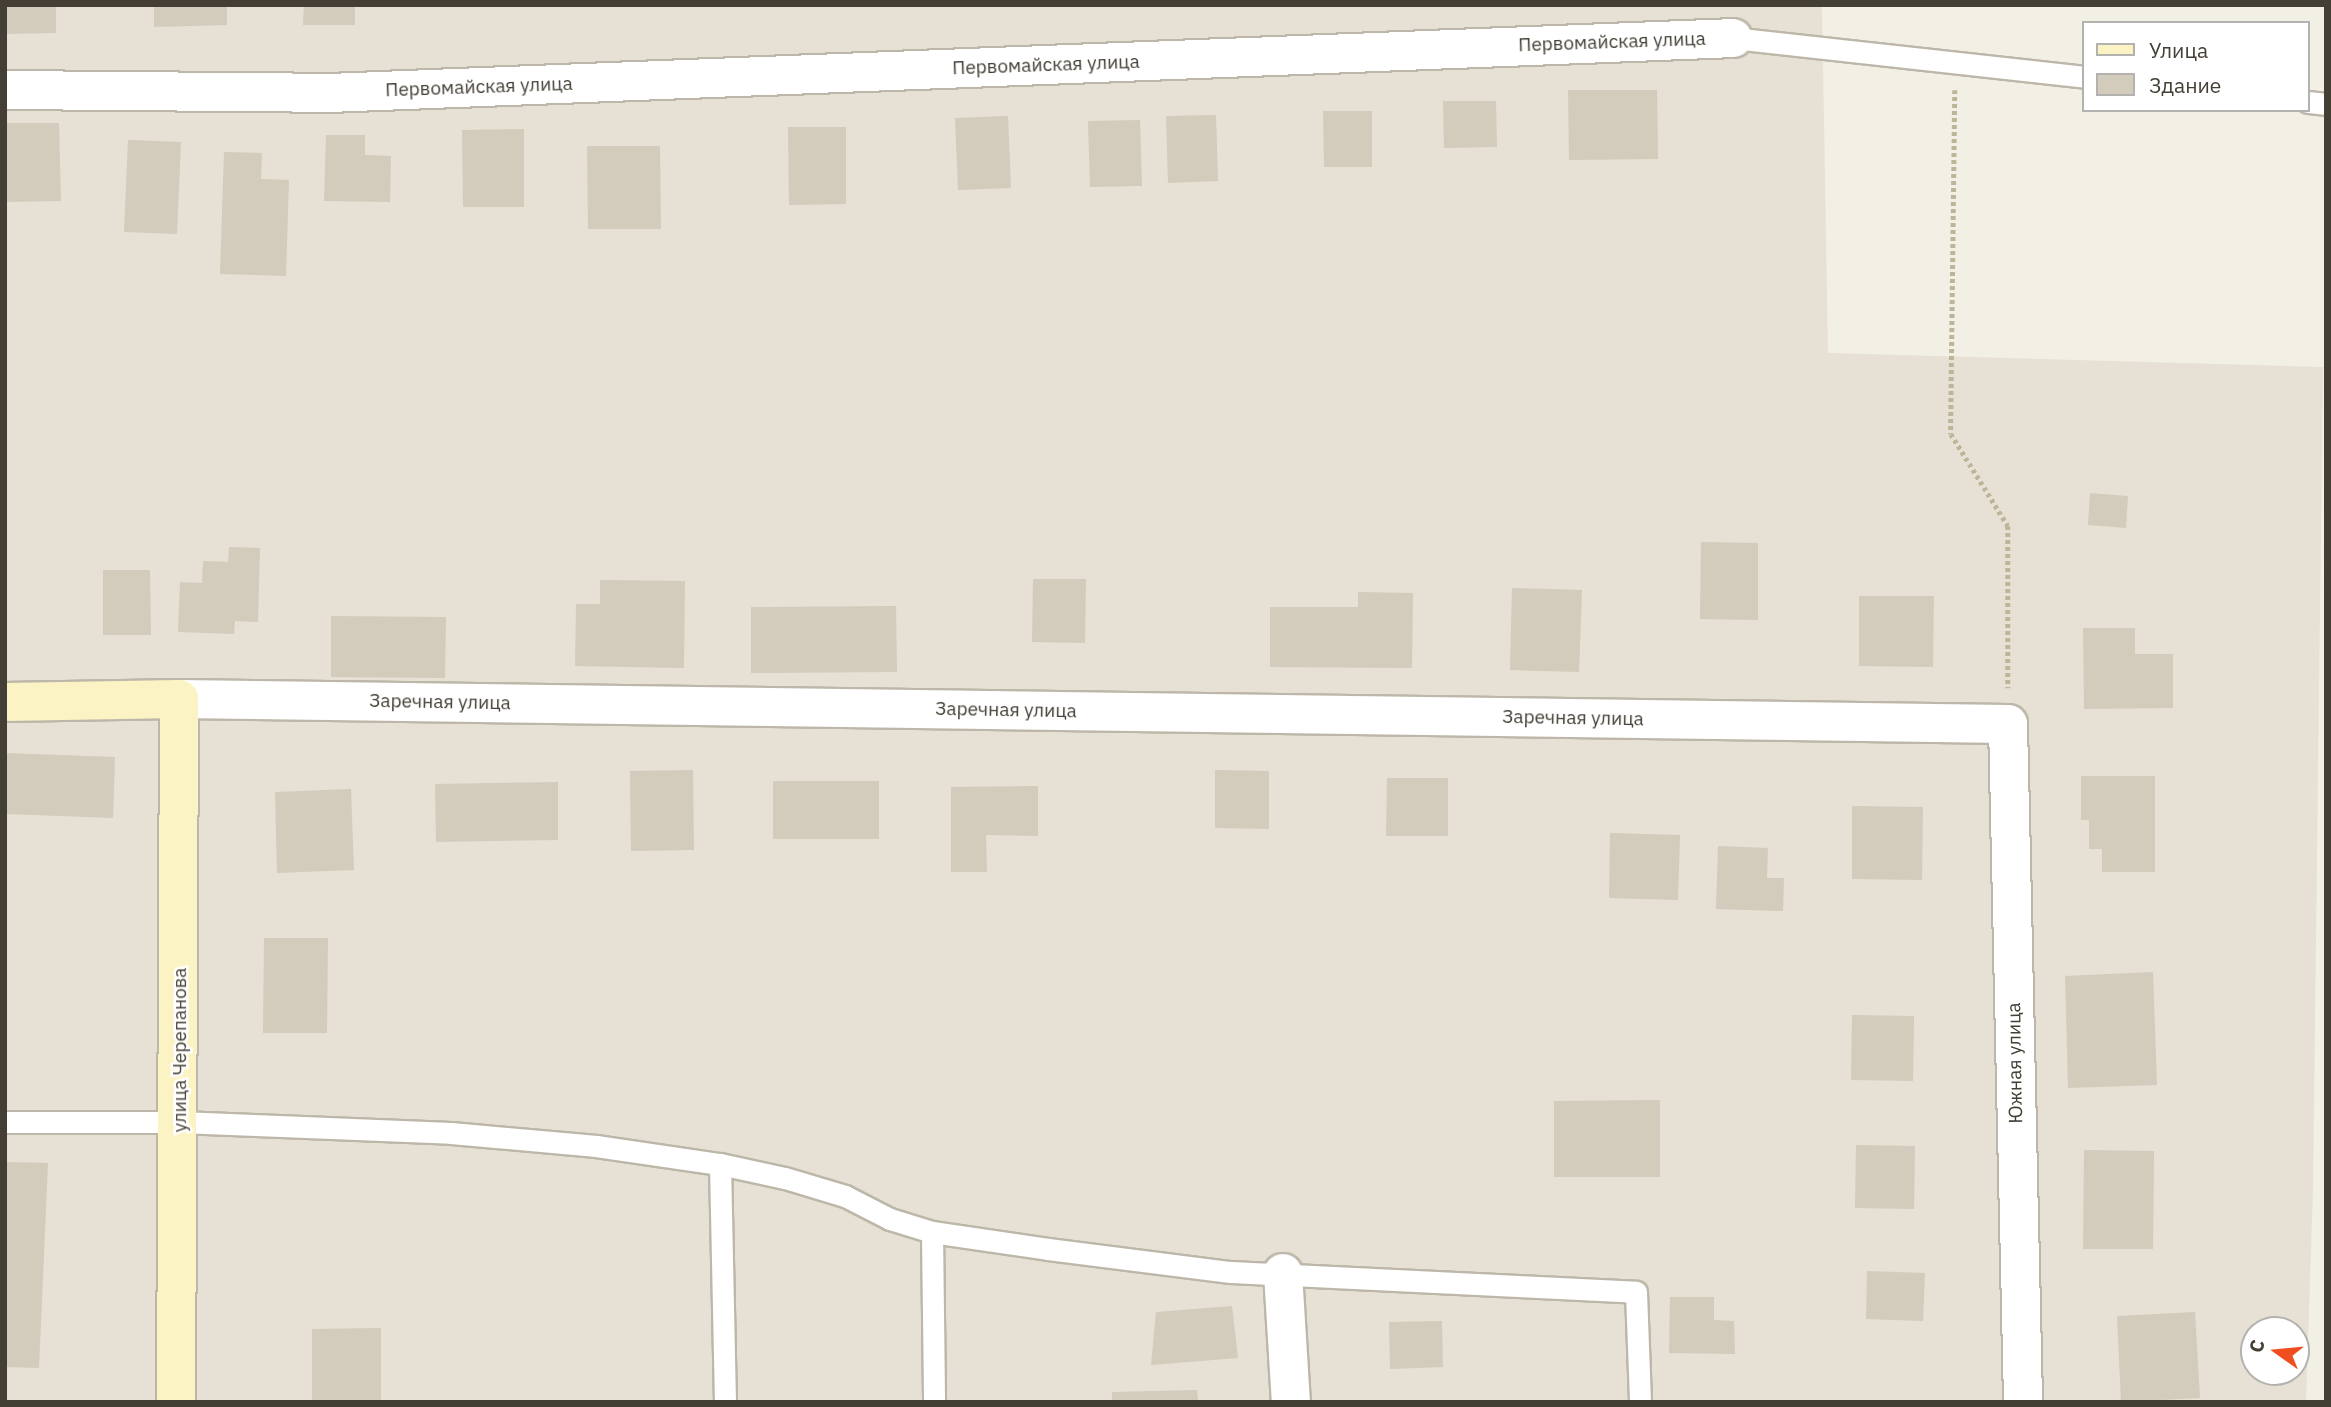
<!DOCTYPE html>
<html>
<head>
<meta charset="utf-8">
<style>
  body { margin:0 }
  #map { position:relative; width:2331px; height:1407px; overflow:hidden; background:#f2efe5; font-family:"IBM Plex Sans",sans-serif }
  div>[style] { position:absolute }
  .residential>* { inset:0; background:#e6e1d4 }
  .building>* { inset:0; background:#d3cbbb }
  .path>* { height:4.5px; margin-top:-2.25px; transform-origin:0; background:repeating-linear-gradient(90deg,#beb49a 0 3.5px,transparent 0 7px) }
  .roads { filter:drop-shadow(2px 0 #bdb7a9) drop-shadow(-2px 0 #bdb7a9) drop-shadow(0 2px #bdb7a9) drop-shadow(0 -2px #bdb7a9) }
  .service>* { height:21px; margin:-10.5px; padding:0 10.5px; transform-origin:10.5px; border-radius:10.5px; background:#fff }
  .minor>* { height:38px; margin:-19px; padding:0 19px; transform-origin:19px; border-radius:19px; background:#fff }
  .secondary>* { height:38px; margin:-19px; padding:0 19px; transform-origin:19px; border-radius:19px; background:#fcf3c5 }
  span { translate:-50% -50%; white-space:nowrap; text-align:center; line-height:1.15; -webkit-text-stroke:5px #fff; paint-order:stroke }
  .street-label { font-size:19px; color:#443f35 }
  .frame { position:absolute; inset:0; border:7px solid #443f35; pointer-events:none }
  .legend { position:absolute; left:2082px; top:21px; width:228px; height:91px; box-sizing:border-box; background:#fff; border:2px solid #b4b2ae; margin:0; padding:9px 12px; list-style:none; font-size:21px; color:#443f35 }
  .legend li { display:flex; align-items:center; gap:14px; height:35px }
  .legend b { width:35px; border:2px solid #b4b2ae }
  .north { position:absolute; left:2240px; top:1316px; width:70px; height:70px; box-sizing:border-box; background:#fff; border:2px solid #b4b2ae; border-radius:50%; rotate:285deg; font-size:19px; font-weight:700; line-height:28px; text-align:center; color:#443f35 }
  .north::after { content:''; display:block; margin:auto; width:24px; height:32px; background:#f04e1f; clip-path:polygon(50% 0,100% 100%,50% 72%,0 100%) }
</style>
</head>
<body>
<div id="map">
  <div class="residential">
    <i style="clip-path:polygon(evenodd,5px 5px,1822px 5px,1828px 353px,2323px 367px,2313px 1189px,2306px 1402px,5px 1402px,5px 5px,2254px 1330px,2296px 1330px,2296px 1372px,2254px 1372px,2254px 1330px)"></i>
  </div>
  <div class="building">
    <i style="clip-path:polygon(5px 5px,56px 5px,56px 33px,5px 34px)"></i>
    <i style="clip-path:polygon(154px 5px,227px 5px,227px 25px,154px 27px)"></i>
    <i style="clip-path:polygon(304px 5px,355px 5px,355px 25px,303px 25px)"></i>
    <i style="clip-path:polygon(1568px 90px,1657px 90px,1658px 159px,1569px 160px)"></i>
    <i style="clip-path:polygon(1443px 101px,1496px 101px,1497px 147px,1444px 148px)"></i>
    <i style="clip-path:polygon(1323px 111px,1372px 111px,1372px 167px,1324px 167px)"></i>
    <i style="clip-path:polygon(1216px 115px,1218px 181px,1168px 183px,1166px 116px)"></i>
    <i style="clip-path:polygon(1008px 116px,1011px 188px,958px 190px,955px 118px)"></i>
    <i style="clip-path:polygon(1140px 120px,1142px 186px,1090px 187px,1088px 121px)"></i>
    <i style="clip-path:polygon(5px 123px,59px 123px,61px 201px,5px 202px)"></i>
    <i style="clip-path:polygon(788px 127px,846px 127px,846px 204px,789px 205px)"></i>
    <i style="clip-path:polygon(524px 129px,524px 207px,463px 207px,462px 130px)"></i>
    <i style="clip-path:polygon(326px 135px,365px 135px,365px 155px,391px 156px,390px 202px,324px 201px)"></i>
    <i style="clip-path:polygon(128px 140px,181px 142px,177px 234px,124px 232px)"></i>
    <i style="clip-path:polygon(587px 146px,660px 146px,661px 229px,588px 229px)"></i>
    <i style="clip-path:polygon(224px 152px,262px 153px,261px 179px,289px 180px,286px 276px,220px 274px)"></i>
    <i style="clip-path:polygon(2090px 493px,2128px 496px,2126px 528px,2088px 525px)"></i>
    <i style="clip-path:polygon(1701px 542px,1758px 543px,1758px 620px,1700px 619px)"></i>
    <i style="clip-path:polygon(229px 547px,260px 548px,258px 622px,235px 621px,234px 634px,178px 632px,180px 582px,202px 583px,203px 561px,228px 562px)"></i>
    <i style="clip-path:polygon(103px 570px,150px 570px,151px 635px,103px 635px)"></i>
    <i style="clip-path:polygon(1033px 579px,1086px 579px,1085px 643px,1032px 642px)"></i>
    <i style="clip-path:polygon(600px 580px,685px 581px,684px 668px,575px 666px,576px 604px,600px 604px)"></i>
    <i style="clip-path:polygon(1512px 588px,1582px 590px,1579px 672px,1510px 670px)"></i>
    <i style="clip-path:polygon(1358px 592px,1413px 593px,1412px 668px,1270px 667px,1270px 607px,1358px 607px)"></i>
    <i style="clip-path:polygon(1859px 596px,1934px 596px,1933px 667px,1859px 666px)"></i>
    <i style="clip-path:polygon(896px 606px,897px 672px,751px 673px,751px 607px)"></i>
    <i style="clip-path:polygon(331px 616px,446px 617px,445px 678px,331px 677px)"></i>
    <i style="clip-path:polygon(2083px 628px,2135px 628px,2135px 654px,2173px 654px,2173px 708px,2084px 709px)"></i>
    <i style="clip-path:polygon(5px 753px,115px 757px,113px 818px,5px 814px)"></i>
    <i style="clip-path:polygon(693px 770px,694px 850px,631px 851px,630px 771px)"></i>
    <i style="clip-path:polygon(1215px 770px,1269px 771px,1269px 829px,1215px 828px)"></i>
    <i style="clip-path:polygon(2081px 776px,2155px 776px,2155px 872px,2102px 872px,2102px 849px,2089px 849px,2089px 820px,2081px 820px)"></i>
    <i style="clip-path:polygon(1387px 778px,1448px 778px,1448px 836px,1386px 836px)"></i>
    <i style="clip-path:polygon(773px 781px,879px 781px,879px 839px,773px 839px)"></i>
    <i style="clip-path:polygon(558px 782px,558px 840px,436px 842px,435px 784px)"></i>
    <i style="clip-path:polygon(1038px 786px,1038px 836px,986px 835px,987px 872px,951px 872px,951px 787px)"></i>
    <i style="clip-path:polygon(351px 789px,354px 870px,277px 873px,275px 792px)"></i>
    <i style="clip-path:polygon(1852px 806px,1923px 807px,1922px 880px,1852px 879px)"></i>
    <i style="clip-path:polygon(1610px 833px,1680px 835px,1678px 900px,1609px 898px)"></i>
    <i style="clip-path:polygon(1718px 846px,1768px 848px,1767px 878px,1784px 878px,1783px 911px,1716px 909px)"></i>
    <i style="clip-path:polygon(264px 938px,328px 938px,327px 1033px,263px 1033px)"></i>
    <i style="clip-path:polygon(2153px 972px,2157px 1085px,2068px 1088px,2065px 976px)"></i>
    <i style="clip-path:polygon(1852px 1015px,1914px 1016px,1913px 1081px,1851px 1080px)"></i>
    <i style="clip-path:polygon(1660px 1100px,1660px 1177px,1554px 1177px,1554px 1101px)"></i>
    <i style="clip-path:polygon(1856px 1145px,1915px 1146px,1914px 1209px,1855px 1208px)"></i>
    <i style="clip-path:polygon(2084px 1150px,2154px 1151px,2153px 1249px,2083px 1249px)"></i>
    <i style="clip-path:polygon(5px 1162px,48px 1163px,39px 1368px,5px 1367px)"></i>
    <i style="clip-path:polygon(1867px 1271px,1925px 1273px,1923px 1321px,1866px 1319px)"></i>
    <i style="clip-path:polygon(1670px 1297px,1714px 1297px,1714px 1320px,1734px 1321px,1735px 1354px,1669px 1353px)"></i>
    <i style="clip-path:polygon(1232px 1306px,1238px 1358px,1151px 1365px,1156px 1312px)"></i>
    <i style="clip-path:polygon(2195px 1312px,2200px 1398px,2121px 1402px,2117px 1316px)"></i>
    <i style="clip-path:polygon(1442px 1321px,1443px 1367px,1390px 1369px,1389px 1322px)"></i>
    <i style="clip-path:polygon(381px 1328px,381px 1402px,312px 1402px,312px 1329px)"></i>
    <i style="clip-path:polygon(1197px 1390px,1198px 1402px,1112px 1402px,1112px 1392px)"></i>
  </div>
  <div class="path">
    <i style="left:1955px;top:90px;width:344px;rotate:90.7deg"></i>
    <i style="left:1951px;top:434px;width:108px;rotate:58.2deg"></i>
    <i style="left:2008px;top:526px;width:162px;rotate:90deg"></i>
  </div>
  <div class="roads">
    <div class="service">
      <i style="left:1733px;top:38px;width:353px;rotate:6.3deg"></i>
      <i style="left:2308px;top:102px;width:18px;rotate:6deg"></i>
      <i style="left:5px;top:1122px;width:175px"></i>
      <i style="left:180px;top:1122px;width:271px;rotate:2.3deg"></i>
      <i style="left:451px;top:1133px;width:146px;rotate:5.1deg"></i>
      <i style="left:596px;top:1146px;width:125px;rotate:8.3deg"></i>
      <i style="left:720px;top:1164px;width:66px;rotate:12.2deg"></i>
      <i style="left:785px;top:1178px;width:63px;rotate:16.7deg"></i>
      <i style="left:845px;top:1196px;width:51px;rotate:27.1deg"></i>
      <i style="left:890px;top:1219px;width:44px;rotate:17.2deg"></i>
      <i style="left:932px;top:1232px;width:117px;rotate:8.3deg"></i>
      <i style="left:1048px;top:1249px;width:184px;rotate:7.2deg"></i>
      <i style="left:1231px;top:1272px;width:405px;rotate:2.8deg"></i>
      <i style="left:1636px;top:1292px;width:110px;rotate:87.9deg"></i>
      <i style="left:720px;top:1164px;width:238px;rotate:88.8deg"></i>
      <i style="left:932px;top:1232px;width:170px;rotate:89.3deg"></i>
    </div>
    <div class="minor">
      <i style="left:5px;top:90px;width:324px;rotate:0.5deg"></i>
      <i style="left:329px;top:93px;width:1405px;rotate:-2.24deg"></i>
      <i style="left:179px;top:699px;width:1829px;rotate:0.78deg"></i>
      <i style="left:2008px;top:724px;width:678px;rotate:88.73deg"></i>
      <i style="left:1283px;top:1273px;width:129px;rotate:86.5deg"></i>
    </div>
    <div class="secondary">
      <i style="left:5px;top:702px;width:174px;rotate:-1deg"></i>
      <i style="left:179px;top:699px;width:703px;rotate:90.24deg"></i>
    </div>
  </div>
  <div class="street-label">
    <span style="left:1612px;top:42px;rotate:-2deg">Первомайская улица</span>
    <span style="left:1046px;top:65px;rotate:-2deg">Первомайская улица</span>
    <span style="left:479px;top:87px;rotate:-2deg">Первомайская улица</span>
    <span style="left:440px;top:702px;rotate:1deg">Заречная улица</span>
    <span style="left:1006px;top:710px;rotate:1deg">Заречная улица</span>
    <span style="left:1573px;top:718px;rotate:1deg">Заречная улица</span>
    <span style="left:180px;top:1050px;rotate:-90deg">улица Черепанова</span>
    <span style="left:2015px;top:1063px;rotate:-91deg">Южная улица</span>
  </div>
  <div class="frame"></div>
  <ul class="legend">
  <li><b style="height:9px;background:#fcf3c5"></b>Улица</li>
  <li><b style="height:19px;background:#d3cbbb"></b>Здание</li>
  </ul>
  <div class="north">С</div>
</div>
</body>
</html>
